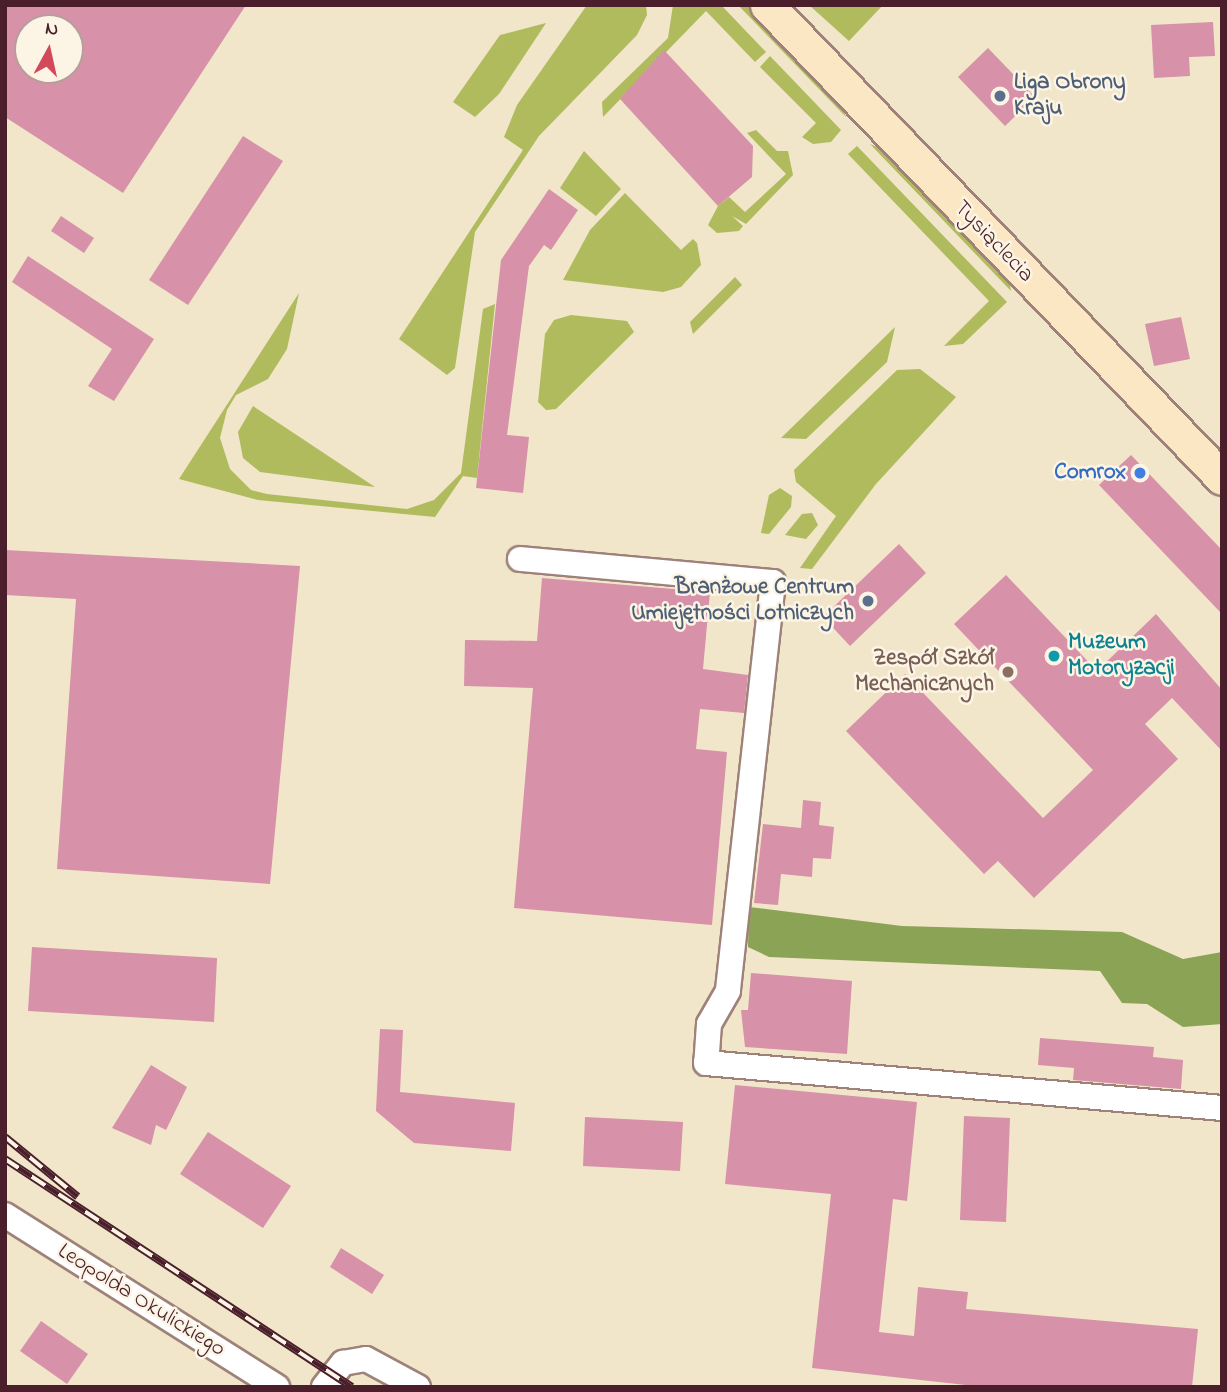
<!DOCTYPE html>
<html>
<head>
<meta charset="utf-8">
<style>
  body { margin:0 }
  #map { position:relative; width:1227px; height:1392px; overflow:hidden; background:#f1e6ca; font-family:"Indie Flower",sans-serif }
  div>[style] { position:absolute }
  .green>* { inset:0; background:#afbb5d }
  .forest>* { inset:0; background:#8ba354 }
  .building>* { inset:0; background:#d791a8 }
  .roads { filter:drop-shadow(2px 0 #9e827a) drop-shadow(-2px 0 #9e827a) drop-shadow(0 2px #9e827a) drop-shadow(0 -2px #9e827a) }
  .street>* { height:24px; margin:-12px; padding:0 12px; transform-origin:12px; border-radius:12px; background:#fff }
  .secondary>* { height:33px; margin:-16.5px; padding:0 16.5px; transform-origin:16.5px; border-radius:16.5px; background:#fbe7c3 }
  .rail>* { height:8px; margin-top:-4px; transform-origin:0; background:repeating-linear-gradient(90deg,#fcf5e5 0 16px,#4a1f2b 0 32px); box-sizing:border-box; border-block:2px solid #4a1f2b }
  .dots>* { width:19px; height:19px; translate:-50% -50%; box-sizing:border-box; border:4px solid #fcf5e5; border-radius:50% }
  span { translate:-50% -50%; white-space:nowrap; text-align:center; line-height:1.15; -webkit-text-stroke:5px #fcf5e5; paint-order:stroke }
  .service-label { font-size:23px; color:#4e5e75; font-weight:700 }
  .left { translate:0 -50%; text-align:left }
  .right { translate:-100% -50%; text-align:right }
  .street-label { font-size:23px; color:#4a1f2b }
  .shop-label { font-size:23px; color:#366cbe; font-weight:700 }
  .culture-label { font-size:23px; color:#0d838f; font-weight:700 }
  .education-label { font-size:23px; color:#785e54; font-weight:700 }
  .frame { position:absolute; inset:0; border:7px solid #4a1f2b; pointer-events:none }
  .north { position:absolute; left:14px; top:14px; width:70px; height:70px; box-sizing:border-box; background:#fcf5e5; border:2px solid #b59f9b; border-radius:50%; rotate:8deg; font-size:19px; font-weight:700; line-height:28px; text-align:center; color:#4a1f2b }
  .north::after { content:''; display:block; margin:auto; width:24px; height:32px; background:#d1495b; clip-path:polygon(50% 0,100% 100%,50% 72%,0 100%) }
</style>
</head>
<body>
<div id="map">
  <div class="green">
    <i style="clip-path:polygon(587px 5px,646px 5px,647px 15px,637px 35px,539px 136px,475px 232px,455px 368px,447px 375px,399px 339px,523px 150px,504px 137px,517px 105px)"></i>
    <i style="clip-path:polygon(673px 5px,721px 5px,766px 52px,755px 62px,706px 11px,603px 117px,602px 102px,668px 38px)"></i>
    <i style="clip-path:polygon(738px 5px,749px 5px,841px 102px,846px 117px)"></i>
    <i style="clip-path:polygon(809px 5px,883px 5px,849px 41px)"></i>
    <i style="clip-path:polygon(546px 23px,499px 94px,475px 117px,453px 102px,500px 35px)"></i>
    <i style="clip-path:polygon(770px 56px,841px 130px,831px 142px,813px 144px,802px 137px,816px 123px,760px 67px)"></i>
    <i style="clip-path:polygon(756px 130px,777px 151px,788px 151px,793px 175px,746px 224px,732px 216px,743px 226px,739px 231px,717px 233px,708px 225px,718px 206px,729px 197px,745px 212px,786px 174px,747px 133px)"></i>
    <i style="clip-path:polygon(870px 144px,884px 150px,1009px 278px,1011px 291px)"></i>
    <i style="clip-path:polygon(857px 146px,1007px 302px,963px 344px,944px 346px,989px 301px,848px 154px)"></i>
    <i style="clip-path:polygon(584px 151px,621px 189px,596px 216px,560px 188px)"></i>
    <i style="clip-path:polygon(625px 193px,681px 250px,693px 239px,697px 243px,701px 265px,681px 287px,663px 292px,563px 280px,590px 230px)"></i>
    <i style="clip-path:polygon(735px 277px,742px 285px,693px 334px,690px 322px)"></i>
    <i style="clip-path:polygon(299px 293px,287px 349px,268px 379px,236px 395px,227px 410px,220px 438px,230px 469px,251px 490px,267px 494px,407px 509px,434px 500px,461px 473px,483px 309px,495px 304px,477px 478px,463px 476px,435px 517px,258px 500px,179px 479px)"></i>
    <i style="clip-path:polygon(571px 315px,627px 321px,634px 332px,556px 409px,546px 410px,538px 402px,545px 334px,554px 320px)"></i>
    <i style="clip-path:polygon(895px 327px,887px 362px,806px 439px,781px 438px)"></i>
    <i style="clip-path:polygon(920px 369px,956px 397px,876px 484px,812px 569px,800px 568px,836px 516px,796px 482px,794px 470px,897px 370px)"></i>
    <i style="clip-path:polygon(253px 406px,375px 487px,260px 472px,243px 458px,238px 432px)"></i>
    <i style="clip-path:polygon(780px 488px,792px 496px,791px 507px,769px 534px,761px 533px,769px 495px)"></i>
    <i style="clip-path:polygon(812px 513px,818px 525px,806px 539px,785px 535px,802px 514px)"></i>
  </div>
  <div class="forest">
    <i style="clip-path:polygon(749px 907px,902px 926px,1122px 932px,1183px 959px,1222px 952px,1222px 1024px,1183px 1027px,1147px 1004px,1122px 1003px,1100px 971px,769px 957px,748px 947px)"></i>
  </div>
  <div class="building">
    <i style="clip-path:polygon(evenodd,5px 5px,246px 5px,123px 193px,5px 117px,5px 5px,28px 28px,70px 28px,70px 70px,28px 70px,28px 28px)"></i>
    <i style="clip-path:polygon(1213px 22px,1215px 56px,1189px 57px,1190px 76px,1154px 78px,1151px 25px)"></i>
    <i style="clip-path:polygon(988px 48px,1035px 97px,1005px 126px,958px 77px)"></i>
    <i style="clip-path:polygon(664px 50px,753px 146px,752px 177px,718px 206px,620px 99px)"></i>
    <i style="clip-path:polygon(243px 136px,283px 161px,188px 305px,149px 280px)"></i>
    <i style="clip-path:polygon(549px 189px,578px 210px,551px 250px,544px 245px,529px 266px,507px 435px,529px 437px,523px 493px,476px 488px,501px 260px)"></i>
    <i style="clip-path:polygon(61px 216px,94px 238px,84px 253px,51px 231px)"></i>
    <i style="clip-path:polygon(28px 256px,154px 339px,114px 401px,88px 386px,112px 349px,12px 282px)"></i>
    <i style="clip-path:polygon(1181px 317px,1190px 359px,1154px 366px,1145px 324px)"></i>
    <i style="clip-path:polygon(1131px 455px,1222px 550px,1222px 614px,1099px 485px)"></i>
    <i style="clip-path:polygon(899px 544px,926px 573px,850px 646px,823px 617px)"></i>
    <i style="clip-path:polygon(5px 550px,300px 566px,270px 884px,57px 869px,76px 599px,5px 595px)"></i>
    <i style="clip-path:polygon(1006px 575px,1097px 671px,1156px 614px,1222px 690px,1222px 751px,1172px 698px,1145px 724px,1178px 759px,1034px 898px,998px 861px,984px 874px,846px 731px,905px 674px,1043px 818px,1093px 770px,954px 624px)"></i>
    <i style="clip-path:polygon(542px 578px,710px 592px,703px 669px,748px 675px,744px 713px,700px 709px,696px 749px,727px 752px,712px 925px,514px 908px,533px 688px,464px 686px,465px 640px,537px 641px)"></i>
    <i style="clip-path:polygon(803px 800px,821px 802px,819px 825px,834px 827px,831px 859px,813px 858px,812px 877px,781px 874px,778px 905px,754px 903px,763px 824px,801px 828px)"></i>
    <i style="clip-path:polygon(32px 947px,217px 958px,214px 1022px,28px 1011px)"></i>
    <i style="clip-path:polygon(751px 973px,852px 981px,847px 1054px,745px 1047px,741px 1010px,748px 1010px)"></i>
    <i style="clip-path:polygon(380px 1029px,403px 1030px,400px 1092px,515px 1103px,511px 1151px,414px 1143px,376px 1111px)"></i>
    <i style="clip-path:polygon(1040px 1038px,1154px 1047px,1153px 1057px,1183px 1060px,1181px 1089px,1073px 1080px,1074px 1068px,1038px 1065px)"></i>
    <i style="clip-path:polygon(151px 1065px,187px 1087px,166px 1130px,156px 1125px,151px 1145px,112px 1128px)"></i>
    <i style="clip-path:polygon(735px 1085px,917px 1102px,907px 1201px,893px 1199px,879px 1332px,914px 1336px,918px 1287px,968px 1292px,966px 1309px,1198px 1329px,1192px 1387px,984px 1387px,812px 1368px,831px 1194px,725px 1184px)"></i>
    <i style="clip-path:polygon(964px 1116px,1010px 1118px,1006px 1222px,960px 1220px)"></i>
    <i style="clip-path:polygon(585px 1117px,683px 1122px,680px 1171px,583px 1166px)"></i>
    <i style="clip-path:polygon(208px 1132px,291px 1186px,263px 1228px,180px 1174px)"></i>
    <i style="clip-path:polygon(341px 1248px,384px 1275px,372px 1294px,330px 1267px)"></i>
    <i style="clip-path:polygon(41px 1321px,88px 1354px,67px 1384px,20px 1351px)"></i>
  </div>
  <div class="roads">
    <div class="street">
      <i style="left:520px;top:559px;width:254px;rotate:5.2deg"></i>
      <i style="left:773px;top:582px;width:411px;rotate:96.3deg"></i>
      <i style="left:728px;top:991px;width:38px;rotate:120deg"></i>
      <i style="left:709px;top:1024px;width:39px;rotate:94deg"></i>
      <i style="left:706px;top:1063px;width:518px;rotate:4.98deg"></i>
      <i style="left:5px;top:1215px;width:322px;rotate:32.3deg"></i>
      <i style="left:324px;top:1387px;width:31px;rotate:-52deg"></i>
      <i style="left:343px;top:1363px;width:23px;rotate:-10deg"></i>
      <i style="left:366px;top:1359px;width:59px;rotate:28.3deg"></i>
    </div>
    <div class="secondary">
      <i style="left:767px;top:5px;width:656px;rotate:46.11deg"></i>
    </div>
  </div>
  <div class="rail">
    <i style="left:5px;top:1137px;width:94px;rotate:39.4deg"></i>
    <i style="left:5px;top:1159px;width:415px;rotate:33.3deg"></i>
  </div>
  <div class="dots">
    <i style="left:1000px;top:96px;background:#5c6f8a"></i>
    <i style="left:1140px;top:473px;background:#3f7fe0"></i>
    <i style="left:868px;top:601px;background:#5c6f8a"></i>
    <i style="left:1054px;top:656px;background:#0f9aa8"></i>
    <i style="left:1008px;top:672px;background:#8d6e63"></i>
  </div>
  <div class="service-label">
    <span class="left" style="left:1014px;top:96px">Liga Obrony<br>Kraju</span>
    <span class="right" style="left:854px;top:601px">Branżowe Centrum<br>Umiejętności Lotniczych</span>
  </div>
  <div class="street-label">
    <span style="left:993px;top:242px;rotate:46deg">Tysiąclecia</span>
    <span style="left:141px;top:1301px;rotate:32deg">Leopolda Okulickiego</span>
  </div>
  <div class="shop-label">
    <span class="right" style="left:1126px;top:473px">Comrox</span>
  </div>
  <div class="culture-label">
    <span class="left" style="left:1068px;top:656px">Muzeum<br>Motoryzacji</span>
  </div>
  <div class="education-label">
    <span class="right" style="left:994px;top:672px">Zespół Szkół<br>Mechanicznych</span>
  </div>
  <div class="frame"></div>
  <div class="north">N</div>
</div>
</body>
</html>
